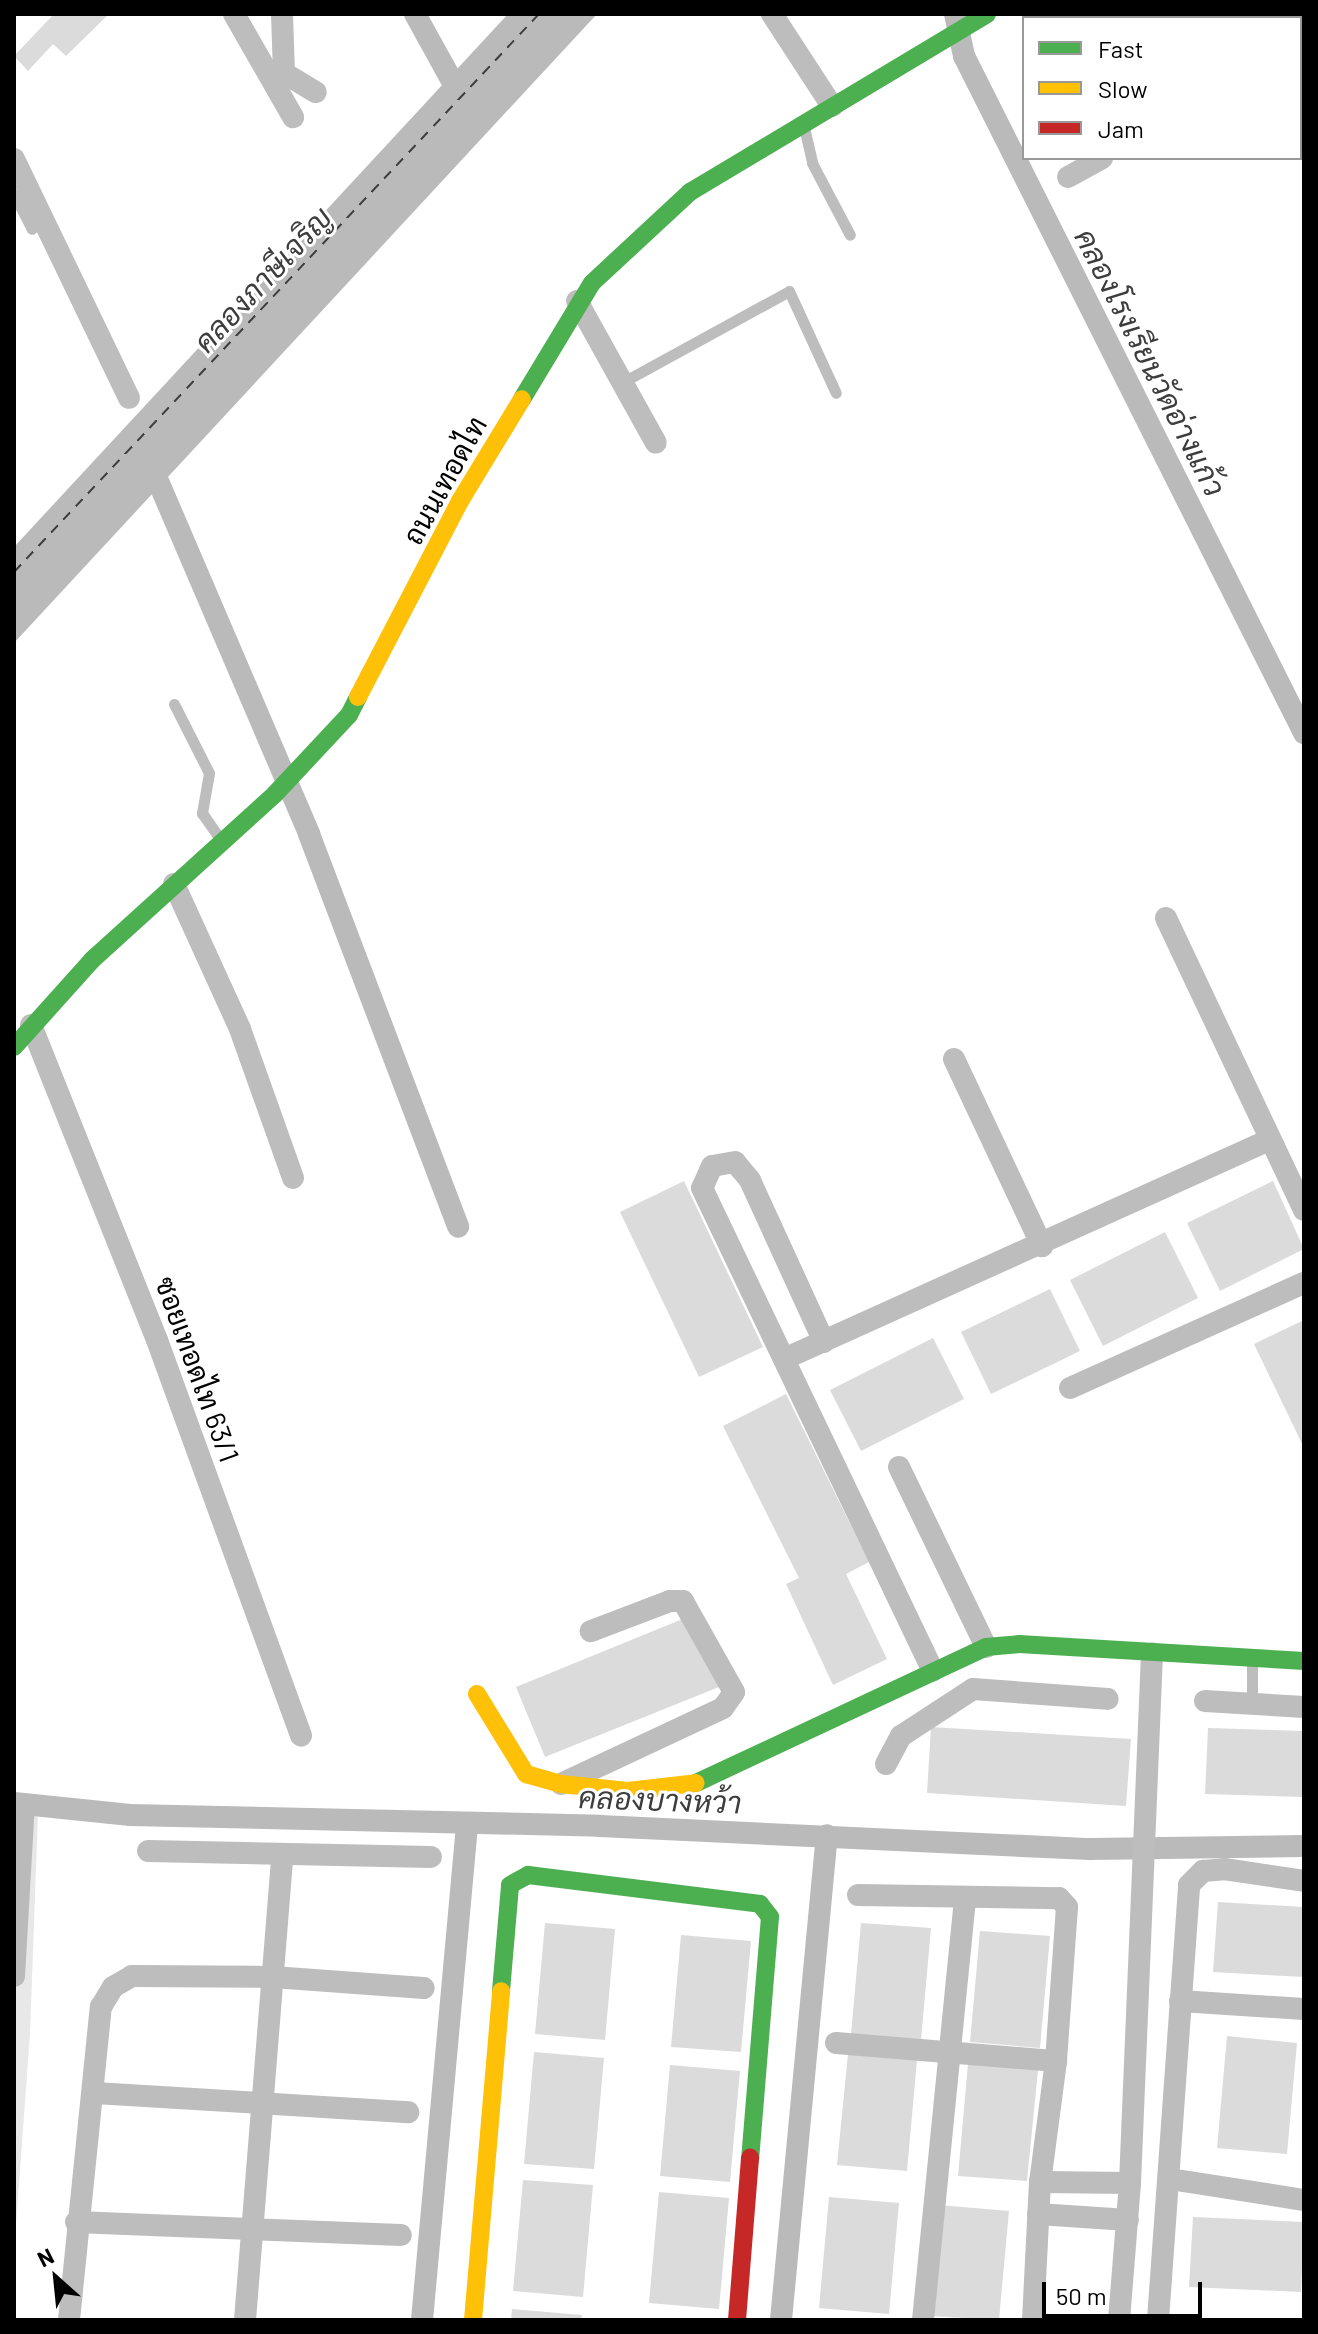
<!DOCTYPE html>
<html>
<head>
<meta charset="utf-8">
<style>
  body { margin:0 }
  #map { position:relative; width:1318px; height:2334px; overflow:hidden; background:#fff; font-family:Barlow,Sarabun,sans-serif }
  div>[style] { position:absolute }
  .green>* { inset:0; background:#e8e8e8 }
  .water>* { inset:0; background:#bababa }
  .canal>* { height:22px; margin:-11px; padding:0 11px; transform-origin:11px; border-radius:11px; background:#bababa }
  .ferry>* { height:2px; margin-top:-1px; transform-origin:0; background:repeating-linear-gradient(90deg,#3d3d3d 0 10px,transparent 0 18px) }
  .building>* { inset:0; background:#dbdbdb }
  .lane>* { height:11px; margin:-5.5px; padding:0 5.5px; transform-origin:5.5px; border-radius:5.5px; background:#bdbdbd }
  .street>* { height:22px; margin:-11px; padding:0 11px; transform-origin:11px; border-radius:11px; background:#bdbdbd }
  .fast>* { height:18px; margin:-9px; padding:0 9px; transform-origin:9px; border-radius:9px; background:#4caf50 }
  .slow>* { height:18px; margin:-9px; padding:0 9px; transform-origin:9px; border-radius:9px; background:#ffc107 }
  .jam>* { height:18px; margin:-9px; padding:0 9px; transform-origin:9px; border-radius:9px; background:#c62828 }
  span { translate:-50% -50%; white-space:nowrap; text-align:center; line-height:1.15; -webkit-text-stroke:6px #fff; paint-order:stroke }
  .street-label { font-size:28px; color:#000 }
  .water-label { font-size:30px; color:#3d3d3d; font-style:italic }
  .frame { position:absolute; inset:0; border:16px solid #000; pointer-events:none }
  .legend { position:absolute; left:1022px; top:16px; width:280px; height:144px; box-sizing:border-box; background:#fff; border:2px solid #999; margin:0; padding:10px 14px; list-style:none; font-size:24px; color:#000 }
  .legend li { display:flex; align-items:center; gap:16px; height:40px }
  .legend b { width:40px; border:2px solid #999 }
  .north { position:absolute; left:16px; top:2238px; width:80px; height:80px; -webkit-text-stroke:6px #fff; paint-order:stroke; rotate:333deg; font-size:22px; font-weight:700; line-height:32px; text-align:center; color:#000 }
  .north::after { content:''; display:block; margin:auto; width:28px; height:36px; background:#000; clip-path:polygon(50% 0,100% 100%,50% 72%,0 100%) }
  .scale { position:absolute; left:1042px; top:2282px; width:160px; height:36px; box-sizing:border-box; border:4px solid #000; border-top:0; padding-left:10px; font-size:24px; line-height:28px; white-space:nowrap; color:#000; -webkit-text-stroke:6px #fff; paint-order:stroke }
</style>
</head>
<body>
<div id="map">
  <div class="green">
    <i style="clip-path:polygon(14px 1813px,38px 1813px,30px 2034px,14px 2252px)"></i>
  </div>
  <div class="water">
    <i style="clip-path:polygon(508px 14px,597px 14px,14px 643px,14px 547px)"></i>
  </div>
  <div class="canal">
    <i style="left:415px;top:14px;width:99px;rotate:61.1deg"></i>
    <i style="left:955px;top:14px;width:43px;rotate:77.9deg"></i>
    <i style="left:964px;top:56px;width:758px;rotate:63.33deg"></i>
    <i style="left:149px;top:460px;width:407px;rotate:66.8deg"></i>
    <i style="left:309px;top:834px;width:420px;rotate:69.2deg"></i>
    <i style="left:14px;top:1803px;width:117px;rotate:5.9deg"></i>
    <i style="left:130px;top:1815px;width:470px;rotate:1.3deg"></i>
    <i style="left:600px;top:1826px;width:491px;rotate:2.7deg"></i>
    <i style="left:1090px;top:1849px;width:214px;rotate:-0.8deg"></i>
    <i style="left:14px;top:1976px;width:172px;rotate:-86.7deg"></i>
    <i style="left:422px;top:2320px;width:496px;rotate:-84.8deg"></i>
    <i style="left:781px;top:2320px;width:487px;rotate:-84.6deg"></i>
  </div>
  <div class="ferry">
    <i style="left:14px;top:572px;width:766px;rotate:-46.75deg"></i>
  </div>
  <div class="building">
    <i style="clip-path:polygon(54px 14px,109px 14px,66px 56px,53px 44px,28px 71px,14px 56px)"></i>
    <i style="clip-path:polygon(684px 1181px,763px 1347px,699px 1377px,620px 1212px)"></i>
    <i style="clip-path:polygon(1273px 1181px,1304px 1249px,1220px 1291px,1187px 1223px)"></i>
    <i style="clip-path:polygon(1165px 1232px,1198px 1298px,1103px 1346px,1070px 1280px)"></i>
    <i style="clip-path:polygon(1050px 1289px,1080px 1351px,991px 1394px,961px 1332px)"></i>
    <i style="clip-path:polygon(1304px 1320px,1304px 1448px,1254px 1344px)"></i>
    <i style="clip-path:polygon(933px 1338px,964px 1399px,861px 1451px,830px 1390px)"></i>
    <i style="clip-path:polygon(786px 1394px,869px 1562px,846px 1574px,887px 1659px,833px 1685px,786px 1584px,799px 1578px,723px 1426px)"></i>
    <i style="clip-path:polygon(690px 1616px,719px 1687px,545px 1757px,516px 1687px)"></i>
    <i style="clip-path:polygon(931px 1727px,1131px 1739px,1126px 1806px,927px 1793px)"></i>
    <i style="clip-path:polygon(1208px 1728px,1304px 1731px,1304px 1797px,1205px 1794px)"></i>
    <i style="clip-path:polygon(1218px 1902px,1304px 1907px,1304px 1977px,1213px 1972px)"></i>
    <i style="clip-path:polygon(545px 1923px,615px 1929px,605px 2040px,535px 2034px)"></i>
    <i style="clip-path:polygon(861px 1923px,931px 1928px,921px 2040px,851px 2034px)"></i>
    <i style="clip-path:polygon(980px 1931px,1050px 1936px,1040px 2048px,970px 2042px)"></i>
    <i style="clip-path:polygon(681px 1935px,751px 1941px,741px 2052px,671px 2047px)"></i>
    <i style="clip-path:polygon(1227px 2036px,1297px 2043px,1287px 2154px,1217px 2148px)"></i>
    <i style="clip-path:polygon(534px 2052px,604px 2058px,594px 2169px,524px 2164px)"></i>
    <i style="clip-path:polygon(848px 2054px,917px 2060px,907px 2171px,837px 2165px)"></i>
    <i style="clip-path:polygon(968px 2064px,1038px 2070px,1027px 2181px,958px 2176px)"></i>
    <i style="clip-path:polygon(670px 2065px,740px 2071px,730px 2182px,660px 2176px)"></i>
    <i style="clip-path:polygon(523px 2180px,593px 2185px,583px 2297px,513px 2291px)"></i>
    <i style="clip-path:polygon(659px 2192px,729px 2198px,719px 2309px,649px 2303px)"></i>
    <i style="clip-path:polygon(829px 2197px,899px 2203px,889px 2314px,819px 2308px)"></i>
    <i style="clip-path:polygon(939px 2205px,1009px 2211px,999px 2320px,929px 2316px)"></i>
    <i style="clip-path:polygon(1193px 2217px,1304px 2222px,1301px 2292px,1189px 2287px)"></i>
    <i style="clip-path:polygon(512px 2309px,582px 2315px,581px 2320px,511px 2320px)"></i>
  </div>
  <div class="lane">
    <i style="left:804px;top:127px;width:37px;rotate:77deg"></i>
    <i style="left:812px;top:163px;width:81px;rotate:62.2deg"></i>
    <i style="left:14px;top:194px;width:39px;rotate:63deg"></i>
    <i style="left:623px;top:382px;width:189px;rotate:-28.7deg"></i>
    <i style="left:789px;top:291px;width:112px;rotate:65.3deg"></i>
    <i style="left:174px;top:704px;width:77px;rotate:63.1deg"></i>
    <i style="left:209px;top:773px;width:41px;rotate:99.9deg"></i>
    <i style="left:202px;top:813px;width:33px;rotate:55deg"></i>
    <i style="left:1252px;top:1704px;width:45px;rotate:-90deg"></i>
  </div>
  <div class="street">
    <i style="left:234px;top:14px;width:119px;rotate:60.2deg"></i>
    <i style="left:282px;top:14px;width:59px;rotate:88.1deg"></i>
    <i style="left:284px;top:73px;width:37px;rotate:31deg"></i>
    <i style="left:772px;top:14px;width:110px;rotate:56.9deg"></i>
    <i style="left:1300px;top:45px;width:4px;rotate:27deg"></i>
    <i style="left:14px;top:159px;width:265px;rotate:64.3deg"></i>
    <i style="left:1068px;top:177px;width:39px;rotate:-29deg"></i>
    <i style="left:577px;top:301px;width:162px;rotate:60.9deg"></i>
    <i style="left:174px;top:884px;width:159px;rotate:65.5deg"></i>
    <i style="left:240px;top:1029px;width:158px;rotate:70.4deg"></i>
    <i style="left:1166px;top:918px;width:323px;rotate:64.7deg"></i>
    <i style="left:31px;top:1025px;width:339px;rotate:68.2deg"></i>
    <i style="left:157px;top:1340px;width:421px;rotate:70deg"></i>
    <i style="left:954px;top:1059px;width:207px;rotate:64.8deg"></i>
    <i style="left:824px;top:1342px;width:178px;rotate:-114.6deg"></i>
    <i style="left:750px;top:1180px;width:23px;rotate:-130deg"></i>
    <i style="left:735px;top:1162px;width:23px;rotate:170deg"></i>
    <i style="left:712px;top:1166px;width:24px;rotate:114deg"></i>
    <i style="left:702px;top:1188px;width:535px;rotate:64.44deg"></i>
    <i style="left:784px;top:1359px;width:532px;rotate:-24.3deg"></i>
    <i style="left:1070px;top:1388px;width:256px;rotate:-24.2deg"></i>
    <i style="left:899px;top:1467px;width:200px;rotate:64.2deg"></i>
    <i style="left:1205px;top:1701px;width:99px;rotate:3.5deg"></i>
    <i style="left:886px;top:1764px;width:32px;rotate:-62deg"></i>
    <i style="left:901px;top:1736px;width:86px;rotate:-33.1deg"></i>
    <i style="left:973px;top:1689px;width:135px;rotate:4.2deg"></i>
    <i style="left:561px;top:1784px;width:179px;rotate:-25.1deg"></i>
    <i style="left:723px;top:1708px;width:19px;rotate:-55deg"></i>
    <i style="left:734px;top:1692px;width:104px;rotate:-119.3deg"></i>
    <i style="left:683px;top:1601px;width:13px;rotate:180deg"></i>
    <i style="left:670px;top:1601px;width:85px;rotate:159.2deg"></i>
    <i style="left:148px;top:1851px;width:283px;rotate:1.2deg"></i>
    <i style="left:858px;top:1895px;width:201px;rotate:0.9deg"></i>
    <i style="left:1059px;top:1898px;width:12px;rotate:48deg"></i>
    <i style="left:1067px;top:1907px;width:154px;rotate:94.1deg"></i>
    <i style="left:1056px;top:2061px;width:122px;rotate:97.5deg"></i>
    <i style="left:1040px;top:2182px;width:138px;rotate:92.9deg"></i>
    <i style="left:1180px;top:2001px;width:124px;rotate:3.7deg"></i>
    <i style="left:836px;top:2043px;width:221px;rotate:4.7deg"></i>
    <i style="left:95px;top:2093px;width:314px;rotate:3.5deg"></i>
    <i style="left:1170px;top:2179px;width:136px;rotate:8.9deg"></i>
    <i style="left:1040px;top:2182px;width:90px;rotate:0.6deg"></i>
    <i style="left:1038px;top:2214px;width:90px;rotate:3.8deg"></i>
    <i style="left:76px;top:2222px;width:325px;rotate:2.3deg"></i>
    <i style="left:69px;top:2320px;width:315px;rotate:-84.2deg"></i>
    <i style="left:101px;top:2007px;width:23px;rotate:-59deg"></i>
    <i style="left:113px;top:1987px;width:22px;rotate:-30deg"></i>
    <i style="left:132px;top:1976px;width:141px;rotate:0.4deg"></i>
    <i style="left:273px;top:1977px;width:151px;rotate:4.2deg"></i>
    <i style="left:245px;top:2320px;width:464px;rotate:-85.4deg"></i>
    <i style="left:923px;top:2320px;width:424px;rotate:-84.3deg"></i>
    <i style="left:1119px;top:2320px;width:137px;rotate:-85.4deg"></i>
    <i style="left:1130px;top:2183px;width:530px;rotate:-87.62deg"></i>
    <i style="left:1158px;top:2320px;width:436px;rotate:-85.9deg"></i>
    <i style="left:1189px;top:1885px;width:20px;rotate:-45deg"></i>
    <i style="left:1203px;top:1871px;width:21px;rotate:-5deg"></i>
    <i style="left:1224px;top:1869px;width:81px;rotate:8.5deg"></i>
  </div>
  <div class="fast">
    <i style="left:522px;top:399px;width:135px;rotate:-58.9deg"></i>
    <i style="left:592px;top:283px;width:134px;rotate:-42.9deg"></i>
    <i style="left:690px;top:192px;width:346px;rotate:-30.9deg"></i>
    <i style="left:14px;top:1047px;width:117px;rotate:-48.1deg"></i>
    <i style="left:92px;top:960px;width:247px;rotate:-42.2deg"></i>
    <i style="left:275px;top:794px;width:108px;rotate:-46.9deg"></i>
    <i style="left:349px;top:715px;width:20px;rotate:-63deg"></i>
    <i style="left:696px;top:1783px;width:320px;rotate:-25.1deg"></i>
    <i style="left:986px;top:1647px;width:33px;rotate:-5deg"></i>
    <i style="left:1019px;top:1644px;width:286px;rotate:3.4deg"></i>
    <i style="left:501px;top:1991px;width:106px;rotate:-85.1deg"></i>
    <i style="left:510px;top:1885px;width:21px;rotate:-29deg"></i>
    <i style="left:528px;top:1875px;width:234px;rotate:7.1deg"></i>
    <i style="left:760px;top:1904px;width:16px;rotate:52deg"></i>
    <i style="left:770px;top:1917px;width:242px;rotate:94.7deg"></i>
  </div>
  <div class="slow">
    <i style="left:358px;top:697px;width:221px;rotate:-62.5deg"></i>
    <i style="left:460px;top:501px;width:119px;rotate:-58.7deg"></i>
    <i style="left:477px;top:1694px;width:94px;rotate:58.5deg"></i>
    <i style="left:526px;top:1774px;width:36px;rotate:16deg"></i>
    <i style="left:561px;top:1784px;width:67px;rotate:6deg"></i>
    <i style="left:628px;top:1791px;width:68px;rotate:-6.7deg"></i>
    <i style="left:473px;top:2320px;width:330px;rotate:-85.1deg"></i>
  </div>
  <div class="jam">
    <i style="left:737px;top:2320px;width:163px;rotate:-85.4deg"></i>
  </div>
  <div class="street-label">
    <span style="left:444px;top:480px;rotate:-61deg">ถนนเทอดไท</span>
    <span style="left:198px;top:1369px;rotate:70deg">ซอยเทอดไท 63/1</span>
  </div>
  <div class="water-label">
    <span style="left:262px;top:279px;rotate:-47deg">คลองภาษีเจริญ</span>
    <span style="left:1151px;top:362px;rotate:63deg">คลองโรงเรียนวัดอ่างแก้ว</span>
    <span style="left:660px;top:1799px;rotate:2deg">คลองบางหว้า</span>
  </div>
  <div class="frame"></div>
  <ul class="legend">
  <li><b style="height:10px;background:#4caf50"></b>Fast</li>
  <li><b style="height:10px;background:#ffc107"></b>Slow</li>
  <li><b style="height:10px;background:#c62828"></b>Jam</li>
  </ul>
  <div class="north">N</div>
  <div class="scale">50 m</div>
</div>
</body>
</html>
